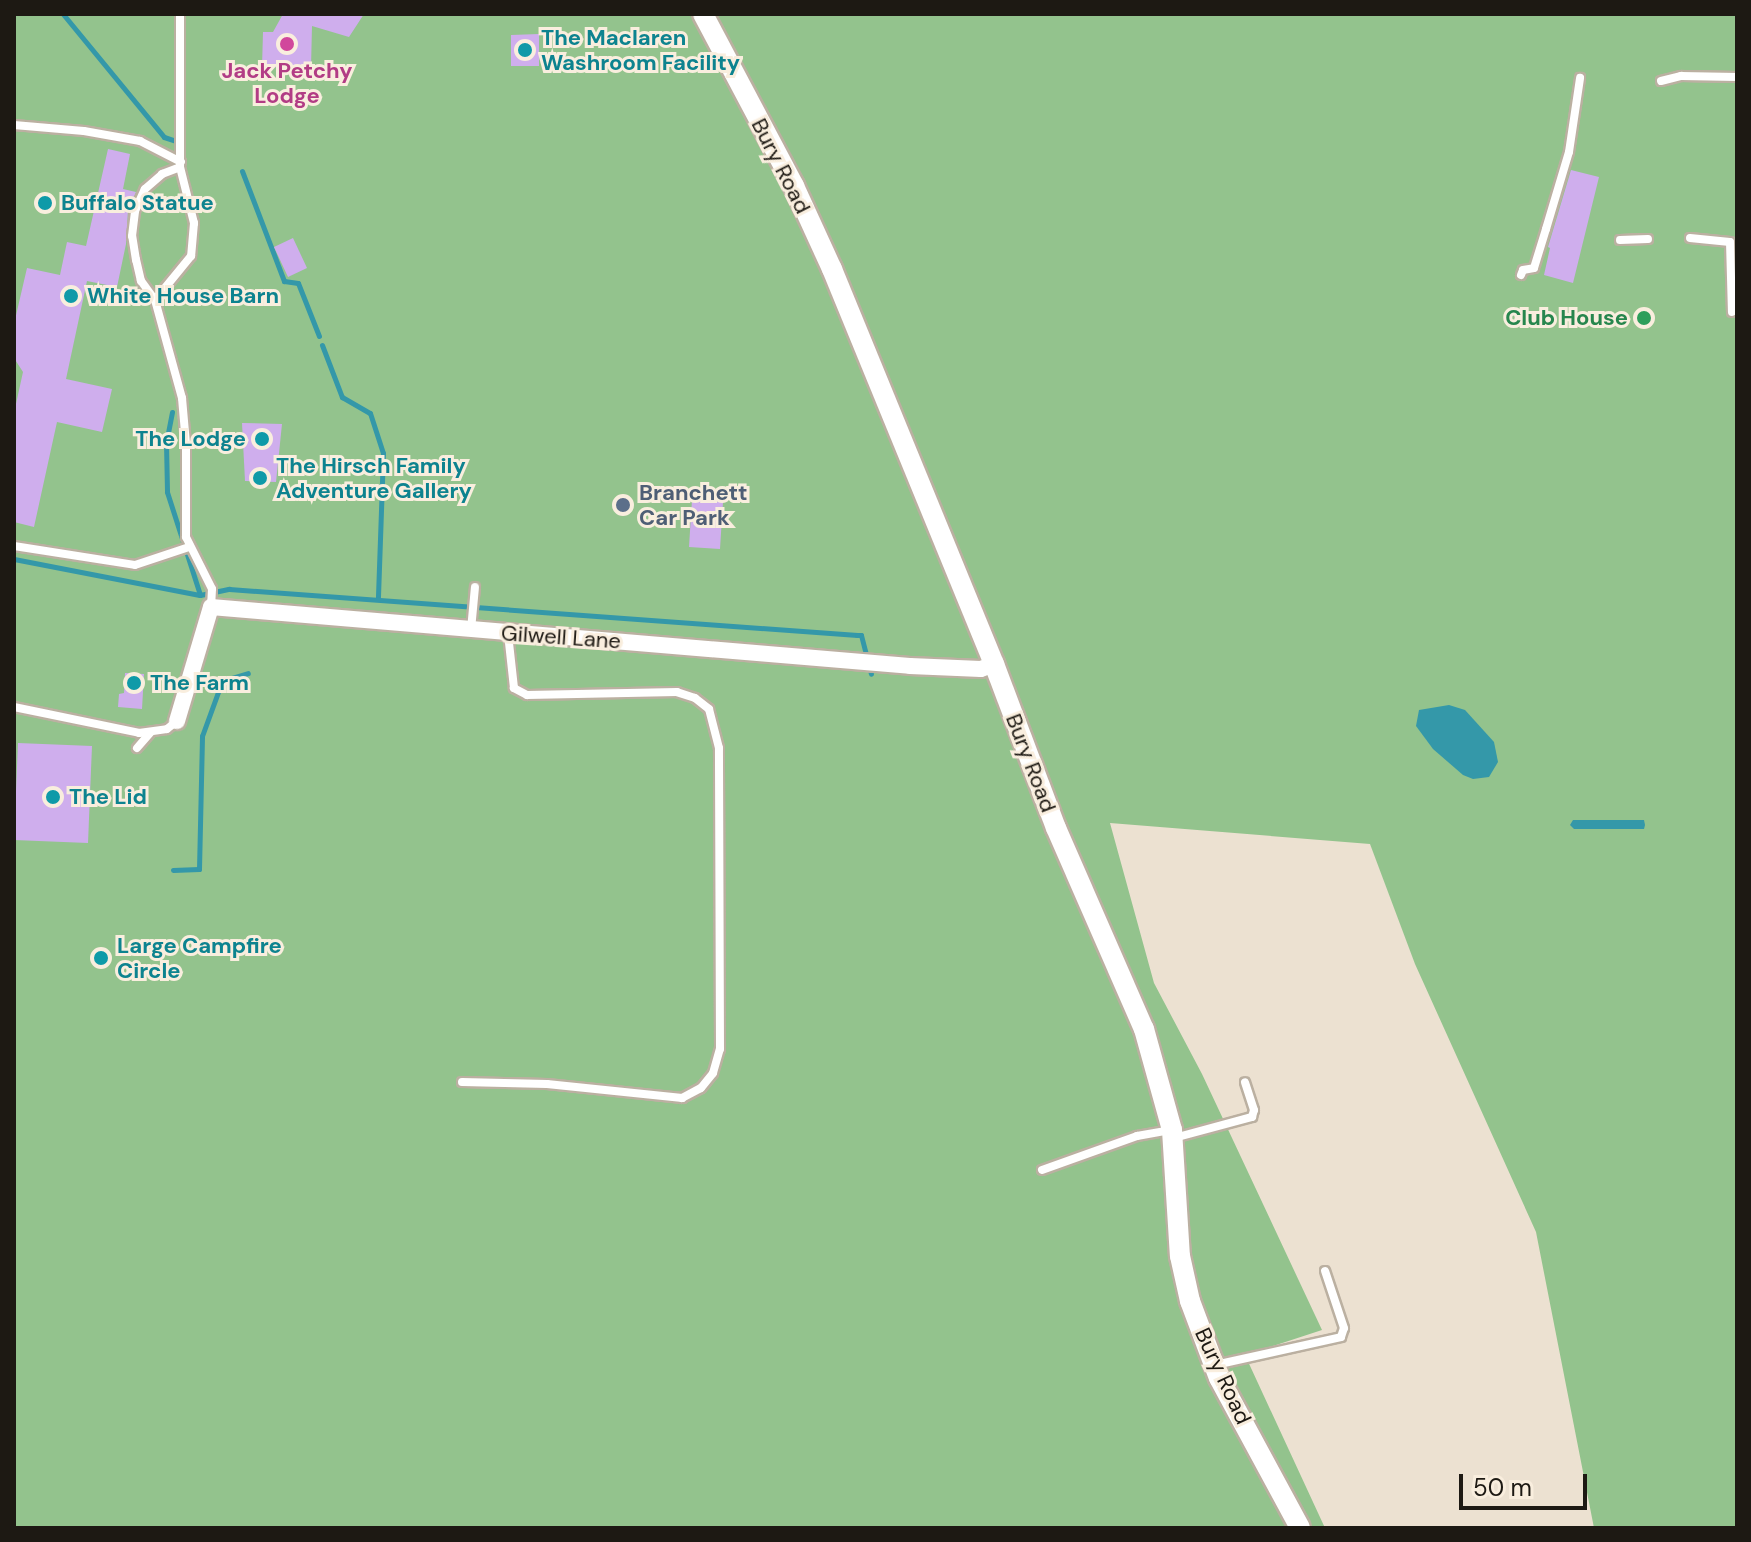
<!DOCTYPE html>
<html>
<head>
<meta charset="utf-8">
<style>
  body { margin:0 }
  #map { position:relative; width:1751px; height:1542px; overflow:hidden; background:#ece1d1; font-family:"DM Sans",sans-serif }
  div>[style] { position:absolute }
  .green>* { inset:0; background:#93c38d }
  .water>* { inset:0; background:#3498a9 }
  .stream>* { height:5px; margin:-2.5px; padding:0 2.5px; transform-origin:2.5px; border-radius:2.5px; background:#3498a9 }
  .building>* { inset:0; background:#cfaeed }
  .roads { filter:drop-shadow(2px 0 #bbb0a1) drop-shadow(-2px 0 #bbb0a1) drop-shadow(0 2px #bbb0a1) drop-shadow(0 -2px #bbb0a1) }
  .service>* { height:8px; margin:-4px; padding:0 4px; transform-origin:4px; border-radius:4px; background:#fff }
  .minor>* { height:16px; margin:-8px; padding:0 8px; transform-origin:8px; border-radius:8px; background:#fff }
  .tertiary>* { height:20px; margin:-10px; padding:0 10px; transform-origin:10px; border-radius:10px; background:#fff }
  .dots>* { width:22px; height:22px; translate:-50% -50%; box-sizing:border-box; border:4px solid #f9eede; border-radius:50% }
  span { translate:-50% -50%; white-space:nowrap; text-align:center; line-height:1.15; -webkit-text-stroke:6px #f9eede; paint-order:stroke }
  .culture-label { font-size:22px; color:#0d838f; font-weight:700 }
  .left { translate:0 -50%; text-align:left }
  .right { translate:-100% -50%; text-align:right }
  .hotel-label { font-size:22px; color:#b23c85; font-weight:700 }
  .street-label { font-size:22px; color:#1d1913 }
  .leisure-label { font-size:22px; color:#27864d; font-weight:700 }
  .service-label { font-size:22px; color:#4e5e75; font-weight:700 }
  .frame { position:absolute; inset:0; border:16px solid #1d1913; pointer-events:none }
  .scale { position:absolute; left:1459px; top:1474px; width:128px; height:36px; box-sizing:border-box; border:4px solid #1d1913; border-top:0; padding-left:10px; font-size:24px; line-height:28px; white-space:nowrap; color:#1d1913; -webkit-text-stroke:6px #f9eede; paint-order:stroke }
</style>
</head>
<body>
<div id="map">
  <div class="green">
    <i style="clip-path:polygon(14px 14px,1737px 14px,1737px 1528px,1594px 1528px,1536px 1232px,1415px 964px,1370px 844px,1110px 823px,1154px 983px,1202px 1074px,1322px 1330px,1245px 1355px,1325px 1528px,14px 1528px)"></i>
  </div>
  <div class="water">
    <i style="clip-path:polygon(1449px 705px,1465px 710px,1494px 742px,1498px 762px,1489px 777px,1473px 779px,1463px 775px,1433px 749px,1416px 726px,1419px 710px)"></i>
    <i style="clip-path:polygon(1573px 820px,1644px 820px,1645px 825px,1644px 829px,1574px 829px,1570px 825px)"></i>
  </div>
  <div class="stream">
    <i style="left:63px;top:14px;width:159px;rotate:50.6deg"></i>
    <i style="left:164px;top:137px;width:13px;rotate:18deg"></i>
    <i style="left:242px;top:171px;width:118px;rotate:69.1deg"></i>
    <i style="left:284px;top:281px;width:14px;rotate:8deg"></i>
    <i style="left:298px;top:283px;width:57px;rotate:68.4deg"></i>
    <i style="left:322px;top:345px;width:56px;rotate:69deg"></i>
    <i style="left:342px;top:397px;width:32px;rotate:30deg"></i>
    <i style="left:370px;top:413px;width:42px;rotate:72deg"></i>
    <i style="left:383px;top:453px;width:146px;rotate:92deg"></i>
    <i style="left:172px;top:412px;width:32px;rotate:101deg"></i>
    <i style="left:166px;top:443px;width:49px;rotate:88.8deg"></i>
    <i style="left:167px;top:492px;width:108px;rotate:72.2deg"></i>
    <i style="left:14px;top:559px;width:189px;rotate:11deg"></i>
    <i style="left:200px;top:595px;width:30px;rotate:-12deg"></i>
    <i style="left:229px;top:589px;width:630px;rotate:4.19deg"></i>
    <i style="left:857px;top:635px;width:4px"></i>
    <i style="left:861px;top:635px;width:40px;rotate:75.6deg"></i>
    <i style="left:173px;top:870px;width:26px;rotate:-2deg"></i>
    <i style="left:199px;top:869px;width:133px;rotate:-88.7deg"></i>
    <i style="left:202px;top:736px;width:59px;rotate:-70deg"></i>
    <i style="left:222px;top:681px;width:27px;rotate:-17deg"></i>
  </div>
  <div class="building">
    <i style="clip-path:polygon(283px 14px,364px 14px,349px 37px,312px 26px,311px 68px,262px 67px,263px 32px,273px 32px)"></i>
    <i style="clip-path:polygon(539px 34px,539px 66px,511px 66px,511px 35px)"></i>
    <i style="clip-path:polygon(108px 149px,130px 154px,123px 189px,136px 192px,128px 210px,126px 244px,117px 287px,87px 281px,66px 379px,112px 389px,102px 432px,57px 422px,34px 527px,14px 522px,14px 413px,23px 372px,14px 358px,14px 324px,27px 268px,60px 275px,67px 242px,86px 246px)"></i>
    <i style="clip-path:polygon(1571px 170px,1599px 177px,1573px 283px,1544px 275px,1550px 248px,1548px 247px)"></i>
    <i style="clip-path:polygon(293px 238px,307px 268px,288px 277px,274px 247px)"></i>
    <i style="clip-path:polygon(242px 423px,282px 424px,276px 482px,245px 481px)"></i>
    <i style="clip-path:polygon(692px 500px,723px 502px,720px 549px,689px 547px)"></i>
    <i style="clip-path:polygon(125px 673px,144px 674px,142px 709px,118px 707px,119px 694px,124px 693px)"></i>
    <i style="clip-path:polygon(18px 743px,92px 746px,88px 843px,14px 840px)"></i>
  </div>
  <div class="roads">
    <div class="service">
      <i style="left:180px;top:14px;width:153px;rotate:90deg"></i>
      <i style="left:180px;top:167px;width:58px;rotate:76deg"></i>
      <i style="left:194px;top:223px;width:33px;rotate:95deg"></i>
      <i style="left:191px;top:256px;width:57px;rotate:129.3deg"></i>
      <i style="left:155px;top:300px;width:102px;rotate:74.6deg"></i>
      <i style="left:182px;top:398px;width:46px;rotate:85deg"></i>
      <i style="left:186px;top:444px;width:93px;rotate:90deg"></i>
      <i style="left:186px;top:537px;width:58px;rotate:63.4deg"></i>
      <i style="left:212px;top:589px;width:18px;rotate:93deg"></i>
      <i style="left:1661px;top:81px;width:21px;rotate:-14deg"></i>
      <i style="left:1681px;top:76px;width:56px;rotate:1deg"></i>
      <i style="left:14px;top:125px;width:70px;rotate:4.9deg"></i>
      <i style="left:84px;top:131px;width:57px;rotate:10.1deg"></i>
      <i style="left:140px;top:141px;width:46px;rotate:27.1deg"></i>
      <i style="left:1690px;top:238px;width:40px;rotate:5.7deg"></i>
      <i style="left:1730px;top:242px;width:70px;rotate:88.4deg"></i>
      <i style="left:1620px;top:240px;width:28px;rotate:-2deg"></i>
      <i style="left:1521px;top:275px;width:5px;rotate:-68deg"></i>
      <i style="left:1523px;top:270px;width:11px;rotate:-10deg"></i>
      <i style="left:1534px;top:268px;width:41px;rotate:-72.9deg"></i>
      <i style="left:1546px;top:229px;width:80px;rotate:-73.4deg"></i>
      <i style="left:1569px;top:152px;width:75px;rotate:-81.5deg"></i>
      <i style="left:155px;top:300px;width:24px;rotate:-126deg"></i>
      <i style="left:141px;top:281px;width:22px;rotate:-103deg"></i>
      <i style="left:136px;top:260px;width:24px;rotate:-99deg"></i>
      <i style="left:132px;top:236px;width:25px;rotate:-83deg"></i>
      <i style="left:135px;top:211px;width:24px;rotate:-66deg"></i>
      <i style="left:145px;top:189px;width:23px;rotate:-41deg"></i>
      <i style="left:162px;top:174px;width:19px;rotate:-21deg"></i>
      <i style="left:14px;top:546px;width:122px;rotate:8.9deg"></i>
      <i style="left:135px;top:565px;width:57px;rotate:-18.4deg"></i>
      <i style="left:471px;top:630px;width:43px;rotate:-84.7deg"></i>
      <i style="left:14px;top:707px;width:128px;rotate:11.7deg"></i>
      <i style="left:139px;top:733px;width:28px;rotate:-8deg"></i>
      <i style="left:167px;top:729px;width:13px;rotate:-39deg"></i>
      <i style="left:137px;top:748px;width:21px;rotate:-49deg"></i>
      <i style="left:462px;top:1082px;width:85px;rotate:1.3deg"></i>
      <i style="left:547px;top:1084px;width:136px;rotate:5.9deg"></i>
      <i style="left:682px;top:1098px;width:21px;rotate:-28deg"></i>
      <i style="left:701px;top:1088px;width:19px;rotate:-51deg"></i>
      <i style="left:713px;top:1073px;width:25px;rotate:-74deg"></i>
      <i style="left:720px;top:1049px;width:301px;rotate:-90.2deg"></i>
      <i style="left:719px;top:748px;width:40px;rotate:-104.4deg"></i>
      <i style="left:709px;top:709px;width:18px;rotate:-142deg"></i>
      <i style="left:695px;top:698px;width:19px;rotate:-162deg"></i>
      <i style="left:677px;top:692px;width:150px;rotate:178.9deg"></i>
      <i style="left:527px;top:695px;width:15px;rotate:-152deg"></i>
      <i style="left:514px;top:688px;width:54px;rotate:-96.3deg"></i>
      <i style="left:1174px;top:1138px;width:81px;rotate:-15.1deg"></i>
      <i style="left:1252px;top:1117px;width:7px;rotate:-74deg"></i>
      <i style="left:1254px;top:1110px;width:29px;rotate:-108deg"></i>
      <i style="left:1042px;top:1170px;width:101px;rotate:-19.7deg"></i>
      <i style="left:1137px;top:1136px;width:35px;rotate:-10deg"></i>
      <i style="left:1215px;top:1365px;width:129px;rotate:-12.5deg"></i>
      <i style="left:1341px;top:1337px;width:9px;rotate:-72deg"></i>
      <i style="left:1344px;top:1328px;width:60px;rotate:-108.4deg"></i>
    </div>
    <div class="minor">
      <i style="left:177px;top:721px;width:119px;rotate:-73.4deg"></i>
      <i style="left:211px;top:607px;width:701px;rotate:4.82deg"></i>
      <i style="left:910px;top:666px;width:71px;rotate:2.4deg"></i>
      <i style="left:981px;top:669px;width:14px;rotate:-21deg"></i>
    </div>
    <div class="tertiary">
      <i style="left:703px;top:14px;width:195px;rotate:62.1deg"></i>
      <i style="left:794px;top:186px;width:91px;rotate:65.4deg"></i>
      <i style="left:832px;top:269px;width:427px;rotate:67.7deg"></i>
      <i style="left:994px;top:664px;width:175px;rotate:69.3deg"></i>
      <i style="left:1056px;top:828px;width:219px;rotate:66.4deg"></i>
      <i style="left:1144px;top:1029px;width:105px;rotate:74.5deg"></i>
      <i style="left:1172px;top:1130px;width:126px;rotate:86.4deg"></i>
      <i style="left:1180px;top:1256px;width:46px;rotate:77.5deg"></i>
      <i style="left:1190px;top:1301px;width:82px;rotate:69.4deg"></i>
      <i style="left:1219px;top:1378px;width:170px;rotate:61.6deg"></i>
    </div>
  </div>
  <div class="dots">
    <i style="left:287px;top:44px;background:#d1479c"></i>
    <i style="left:525px;top:50px;background:#0f9aa8"></i>
    <i style="left:45px;top:203px;background:#0f9aa8"></i>
    <i style="left:71px;top:296px;background:#0f9aa8"></i>
    <i style="left:1644px;top:318px;background:#2e9e5b"></i>
    <i style="left:262px;top:439px;background:#0f9aa8"></i>
    <i style="left:260px;top:478px;background:#0f9aa8"></i>
    <i style="left:623px;top:505px;background:#5c6f8a"></i>
    <i style="left:134px;top:683px;background:#0f9aa8"></i>
    <i style="left:53px;top:797px;background:#0f9aa8"></i>
    <i style="left:101px;top:958px;background:#0f9aa8"></i>
  </div>
  <div class="culture-label">
    <span class="left" style="left:541px;top:50px">The Maclaren<br>Washroom Facility</span>
    <span class="left" style="left:61px;top:203px">Buffalo Statue</span>
    <span class="left" style="left:87px;top:296px">White House Barn</span>
    <span class="right" style="left:246px;top:439px">The Lodge</span>
    <span class="left" style="left:276px;top:478px">The Hirsch Family<br>Adventure Gallery</span>
    <span class="left" style="left:150px;top:683px">The Farm</span>
    <span class="left" style="left:69px;top:797px">The Lid</span>
    <span class="left" style="left:117px;top:958px">Large Campfire<br>Circle</span>
  </div>
  <div class="hotel-label">
    <span style="left:287px;top:83px">Jack Petchy<br>Lodge</span>
  </div>
  <div class="street-label">
    <span style="left:781px;top:166px;rotate:63deg">Bury Road</span>
    <span style="left:561px;top:637px;rotate:4deg">Gilwell Lane</span>
    <span style="left:1031px;top:763px;rotate:69deg">Bury Road</span>
    <span style="left:1223px;top:1376px;rotate:65deg">Bury Road</span>
  </div>
  <div class="leisure-label">
    <span class="right" style="left:1628px;top:318px">Club House</span>
  </div>
  <div class="service-label">
    <span class="left" style="left:639px;top:505px">Branchett<br>Car Park</span>
  </div>
  <div class="frame"></div>
  <div class="scale">50 m</div>
</div>
</body>
</html>
